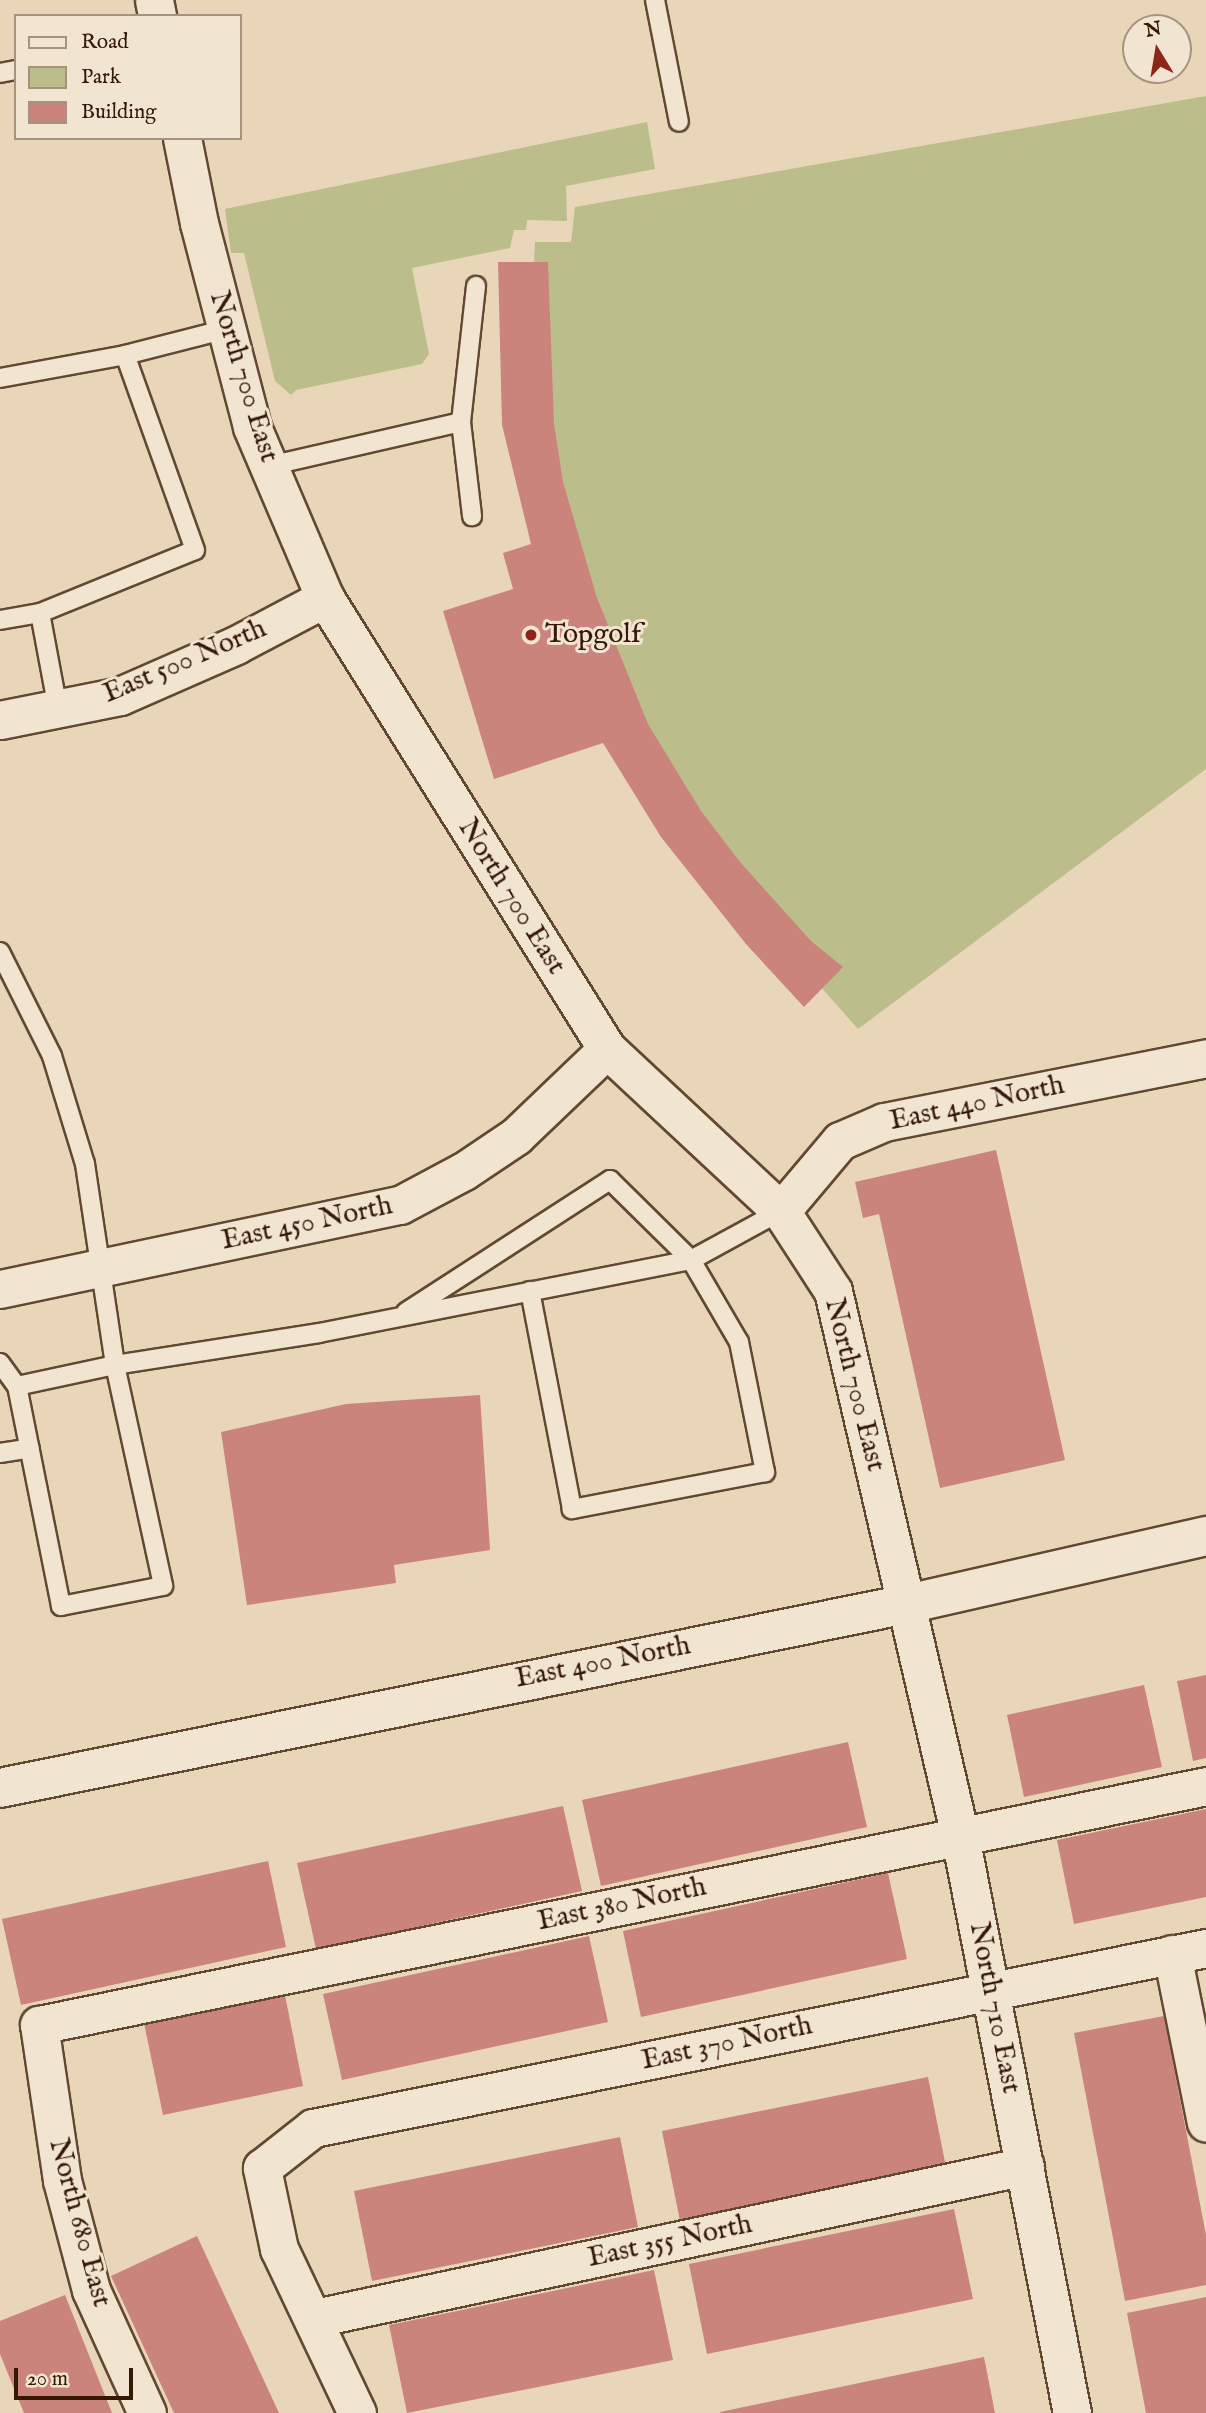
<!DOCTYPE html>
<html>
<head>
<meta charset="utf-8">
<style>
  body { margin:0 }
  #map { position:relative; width:1206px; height:2413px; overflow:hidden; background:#e9d6b8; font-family:"IM FELL English",serif }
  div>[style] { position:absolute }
  .green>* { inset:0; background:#bbbd8b }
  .building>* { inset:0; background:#ca847b }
  .roads { filter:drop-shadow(2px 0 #624831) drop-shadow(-2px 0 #624831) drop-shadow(0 2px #624831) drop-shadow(0 -2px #624831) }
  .service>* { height:18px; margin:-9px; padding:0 9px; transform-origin:9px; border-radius:9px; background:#f1e4d1 }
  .minor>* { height:37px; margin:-18.5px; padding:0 18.5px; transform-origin:18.5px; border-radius:18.5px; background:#f1e4d1 }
  .tertiary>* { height:38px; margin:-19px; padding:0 19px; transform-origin:19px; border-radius:19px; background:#f1e4d1 }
  .dots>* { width:19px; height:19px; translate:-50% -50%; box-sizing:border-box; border:4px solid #f1e4d1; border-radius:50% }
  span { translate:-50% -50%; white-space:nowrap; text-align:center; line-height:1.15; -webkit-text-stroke:6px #f1e4d1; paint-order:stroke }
  .street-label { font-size:28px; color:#351904 }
  .poi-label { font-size:28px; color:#351904 }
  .left { translate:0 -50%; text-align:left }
  .legend { position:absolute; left:14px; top:14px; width:228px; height:126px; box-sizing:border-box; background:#f1e4d1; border:2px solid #a6937f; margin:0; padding:9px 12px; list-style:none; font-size:21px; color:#351904 }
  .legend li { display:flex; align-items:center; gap:14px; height:35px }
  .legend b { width:35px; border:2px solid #a6937f }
  .north { position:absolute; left:1122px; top:14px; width:70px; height:70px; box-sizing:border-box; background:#f1e4d1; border:2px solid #a6937f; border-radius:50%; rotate:349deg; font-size:19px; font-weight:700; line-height:28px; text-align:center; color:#351904 }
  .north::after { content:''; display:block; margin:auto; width:24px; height:32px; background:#8f2418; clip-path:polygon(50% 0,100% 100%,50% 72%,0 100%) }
  .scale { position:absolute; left:14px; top:2368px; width:119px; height:32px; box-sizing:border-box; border:4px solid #351904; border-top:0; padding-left:9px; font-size:21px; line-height:24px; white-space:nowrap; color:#351904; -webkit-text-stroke:5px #f1e4d1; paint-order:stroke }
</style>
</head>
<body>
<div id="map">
  <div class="green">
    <i style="clip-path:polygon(1206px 96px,1206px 769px,858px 1029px,728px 882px,571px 579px,532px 304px,535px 242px,571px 242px,575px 207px)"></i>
    <i style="clip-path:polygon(647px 122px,655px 169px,566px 186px,567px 221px,527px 220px,526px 230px,514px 230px,510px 248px,412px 268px,429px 354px,422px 364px,296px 390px,291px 395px,275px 381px,244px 253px,231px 253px,225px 209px)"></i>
  </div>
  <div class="building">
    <i style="clip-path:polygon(498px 262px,548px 262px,554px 424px,563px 482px,597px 598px,648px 724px,701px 811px,740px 862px,811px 941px,843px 967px,804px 1007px,746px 944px,661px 837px,603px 743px,494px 779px,443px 611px,513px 589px,503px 553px,531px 544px,502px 425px)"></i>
    <i style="clip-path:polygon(996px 1150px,1065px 1460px,940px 1488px,879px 1214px,863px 1218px,855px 1182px)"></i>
    <i style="clip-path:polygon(480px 1395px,490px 1550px,394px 1565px,396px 1583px,247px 1605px,221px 1432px,346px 1404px)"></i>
    <i style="clip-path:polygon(1206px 1675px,1206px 1758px,1193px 1761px,1177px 1681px)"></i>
    <i style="clip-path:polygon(1144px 1685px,1162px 1767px,1024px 1797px,1007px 1715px)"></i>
    <i style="clip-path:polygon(848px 1742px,867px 1827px,601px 1886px,582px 1800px)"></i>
    <i style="clip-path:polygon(563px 1806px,582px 1891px,316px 1949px,297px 1863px)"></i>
    <i style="clip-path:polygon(1206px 1809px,1206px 1897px,1074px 1924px,1057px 1840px)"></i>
    <i style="clip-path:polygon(268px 1861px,286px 1947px,21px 2005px,2px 1919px)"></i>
    <i style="clip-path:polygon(888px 1873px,907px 1959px,641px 2017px,623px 1931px)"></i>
    <i style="clip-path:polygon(589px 1936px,608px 2022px,342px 2080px,323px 1994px)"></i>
    <i style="clip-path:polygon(285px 1995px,303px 2086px,163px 2115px,144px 2023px)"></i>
    <i style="clip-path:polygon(1164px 2016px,1206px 2235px,1206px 2285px,1125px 2301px,1074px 2033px)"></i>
    <i style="clip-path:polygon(928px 2077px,946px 2167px,680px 2221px,662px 2131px)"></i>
    <i style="clip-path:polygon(620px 2137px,638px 2227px,372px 2281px,354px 2191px)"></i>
    <i style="clip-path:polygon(954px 2209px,973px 2299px,707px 2354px,689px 2264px)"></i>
    <i style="clip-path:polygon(197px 2236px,279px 2413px,174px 2413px,111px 2276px)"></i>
    <i style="clip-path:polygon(654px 2270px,673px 2360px,407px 2413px,389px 2325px)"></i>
    <i style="clip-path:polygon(65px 2295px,112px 2413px,24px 2413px,0 2354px,0 2321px)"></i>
    <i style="clip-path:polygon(1206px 2297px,1206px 2413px,1146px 2413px,1127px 2313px)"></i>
    <i style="clip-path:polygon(984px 2357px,995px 2413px,720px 2413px,720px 2412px)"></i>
  </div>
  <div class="roads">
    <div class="service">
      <i style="left:655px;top:0;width:124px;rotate:78.9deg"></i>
      <i style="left:0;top:73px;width:16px;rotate:-11deg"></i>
      <i style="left:0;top:378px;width:127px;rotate:-10.4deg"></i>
      <i style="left:125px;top:355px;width:105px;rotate:-14.3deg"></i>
      <i style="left:461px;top:422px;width:137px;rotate:-83.7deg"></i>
      <i style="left:269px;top:466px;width:197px;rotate:-12.9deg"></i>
      <i style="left:461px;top:422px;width:95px;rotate:83.3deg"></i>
      <i style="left:40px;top:613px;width:167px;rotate:-22.1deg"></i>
      <i style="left:195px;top:550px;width:207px;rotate:-109.7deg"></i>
      <i style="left:0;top:620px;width:41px;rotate:-9.9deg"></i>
      <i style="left:40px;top:613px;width:98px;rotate:79.4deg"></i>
      <i style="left:0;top:952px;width:116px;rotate:63.4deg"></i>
      <i style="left:52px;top:1056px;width:113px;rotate:73deg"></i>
      <i style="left:85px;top:1164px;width:203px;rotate:81.5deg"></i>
      <i style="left:115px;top:1365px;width:206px;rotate:-8.9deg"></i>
      <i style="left:319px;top:1333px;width:379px;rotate:-11.1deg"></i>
      <i style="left:691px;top:1260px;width:102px;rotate:-28.6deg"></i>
      <i style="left:406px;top:1312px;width:243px;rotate:-32.9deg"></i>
      <i style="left:610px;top:1180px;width:114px;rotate:44.6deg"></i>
      <i style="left:691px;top:1260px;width:95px;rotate:59.7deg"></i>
      <i style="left:739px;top:1342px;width:133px;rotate:78.7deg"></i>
      <i style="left:765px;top:1472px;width:197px;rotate:169.1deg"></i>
      <i style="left:572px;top:1509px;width:222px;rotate:-100.9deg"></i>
      <i style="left:0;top:1363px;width:29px;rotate:54deg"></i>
      <i style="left:17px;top:1386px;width:100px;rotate:-12.1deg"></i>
      <i style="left:115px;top:1365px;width:226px;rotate:77.7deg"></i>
      <i style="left:163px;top:1586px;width:104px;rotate:168.9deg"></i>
      <i style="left:61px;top:1606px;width:224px;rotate:-101.3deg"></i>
      <i style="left:0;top:1453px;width:30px;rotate:-9deg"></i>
    </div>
    <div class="minor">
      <i style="left:154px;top:0;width:16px;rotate:79deg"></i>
      <i style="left:182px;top:138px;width:87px;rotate:78.7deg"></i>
      <i style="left:199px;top:223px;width:211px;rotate:75.4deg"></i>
      <i style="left:252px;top:427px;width:186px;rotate:66.9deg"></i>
      <i style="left:325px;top:598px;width:532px;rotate:57.98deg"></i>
      <i style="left:607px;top:1049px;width:238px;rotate:43deg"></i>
      <i style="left:781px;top:1211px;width:95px;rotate:57deg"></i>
      <i style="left:833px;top:1291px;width:560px;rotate:76.88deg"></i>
      <i style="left:960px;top:1836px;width:588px;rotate:79.02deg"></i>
      <i style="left:0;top:720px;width:122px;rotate:-11.3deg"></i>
      <i style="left:120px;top:696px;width:127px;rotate:-23.7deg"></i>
      <i style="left:236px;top:645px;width:101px;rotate:-27.8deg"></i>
      <i style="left:781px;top:1211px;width:92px;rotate:-49.9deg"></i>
      <i style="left:840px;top:1141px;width:48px;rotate:-23.4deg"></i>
      <i style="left:884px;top:1122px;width:328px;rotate:-11.2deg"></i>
      <i style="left:0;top:1289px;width:409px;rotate:-11.9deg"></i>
      <i style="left:400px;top:1205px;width:72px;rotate:-28deg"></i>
      <i style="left:464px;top:1171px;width:63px;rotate:-33.9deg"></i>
      <i style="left:516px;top:1136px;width:126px;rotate:-43.7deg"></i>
      <i style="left:1172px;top:1954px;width:172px;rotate:78.6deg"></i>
      <i style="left:315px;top:2318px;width:726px;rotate:-12.08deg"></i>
      <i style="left:147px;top:2413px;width:135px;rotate:-114.5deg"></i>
      <i style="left:91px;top:2290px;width:114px;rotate:-104.8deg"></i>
      <i style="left:62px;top:2180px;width:157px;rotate:-98.4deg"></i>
      <i style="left:39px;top:2025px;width:1191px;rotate:-11.57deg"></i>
      <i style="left:357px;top:2413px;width:182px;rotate:-115.4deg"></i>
      <i style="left:279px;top:2249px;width:83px;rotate:-101.9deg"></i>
      <i style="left:262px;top:2168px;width:65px;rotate:-38.1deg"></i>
      <i style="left:313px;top:2128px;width:911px;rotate:-11.4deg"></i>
    </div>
    <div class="tertiary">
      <i style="left:0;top:1788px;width:925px;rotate:-11.47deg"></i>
      <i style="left:907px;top:1604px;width:307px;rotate:-12.8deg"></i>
    </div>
  </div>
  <div class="dots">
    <i style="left:531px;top:635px;background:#8f2418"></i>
  </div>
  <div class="street-label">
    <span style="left:243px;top:377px;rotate:73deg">North 700 East</span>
    <span style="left:185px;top:662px;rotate:-23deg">East 500 North</span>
    <span style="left:511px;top:897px;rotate:58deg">North 700 East</span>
    <span style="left:977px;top:1104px;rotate:-12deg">East 440 North</span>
    <span style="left:307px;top:1224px;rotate:-12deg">East 450 North</span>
    <span style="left:854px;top:1385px;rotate:76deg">North 700 East</span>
    <span style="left:603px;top:1663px;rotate:-11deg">East 400 North</span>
    <span style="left:622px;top:1905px;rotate:-12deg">East 380 North</span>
    <span style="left:994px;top:2008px;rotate:79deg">North 710 East</span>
    <span style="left:727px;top:2044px;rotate:-12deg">East 370 North</span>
    <span style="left:79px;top:2223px;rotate:75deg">North 680 East</span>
    <span style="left:670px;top:2242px;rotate:-12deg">East 355 North</span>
  </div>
  <div class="poi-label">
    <span class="left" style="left:545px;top:635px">Topgolf</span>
  </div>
  <ul class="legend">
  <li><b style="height:9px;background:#f1e4d1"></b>Road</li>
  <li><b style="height:19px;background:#bbbd8b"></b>Park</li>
  <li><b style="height:19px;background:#ca847b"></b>Building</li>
  </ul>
  <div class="north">N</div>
  <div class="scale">20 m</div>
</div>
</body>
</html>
